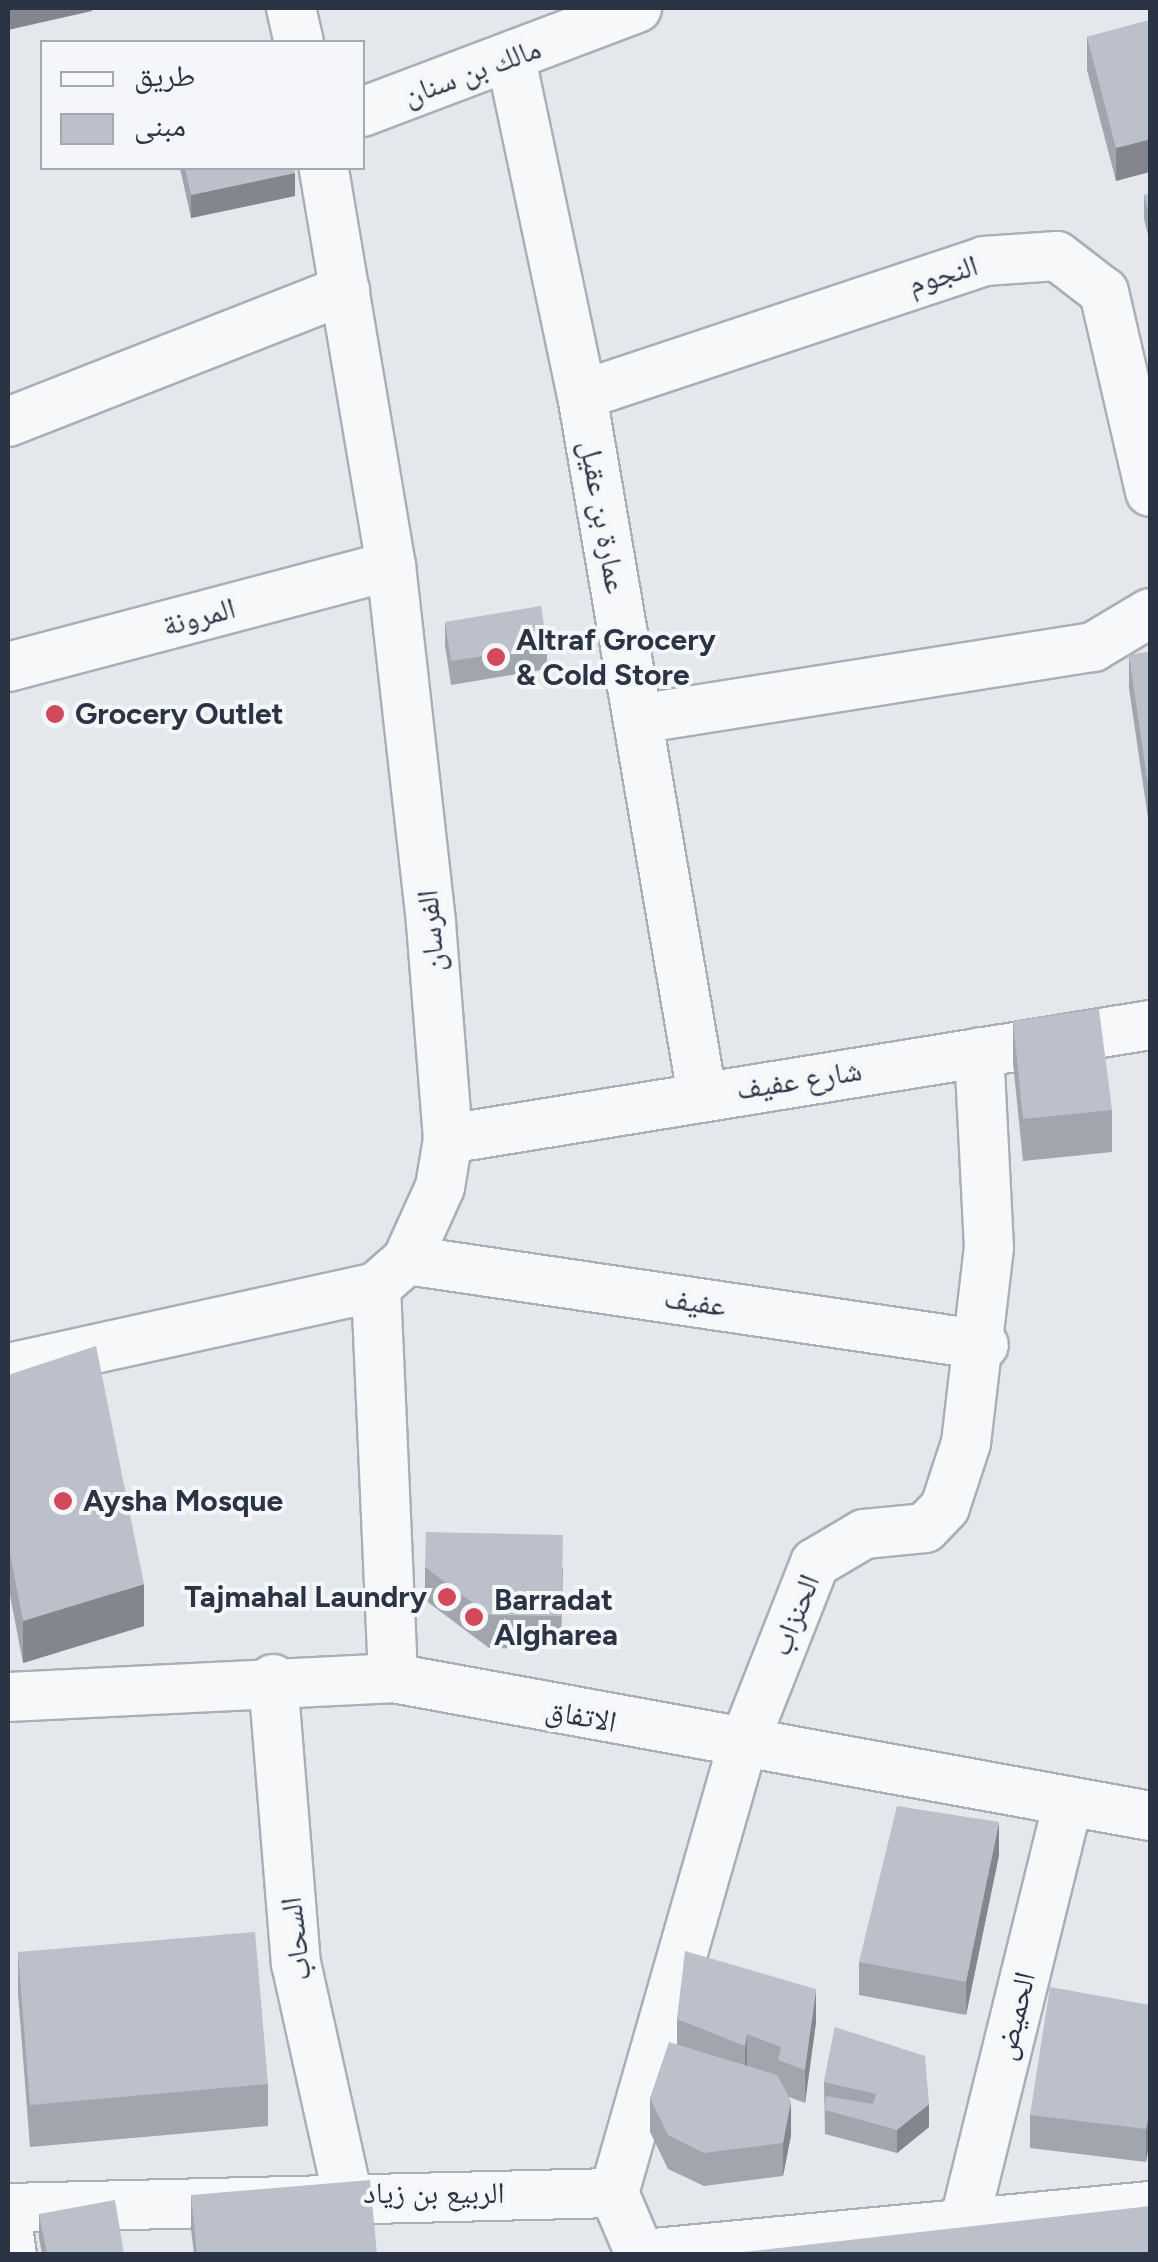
<!DOCTYPE html>
<html>
<head>
<meta charset="utf-8">
<style>
  body { margin:0 }
  #map { position:relative; width:1158px; height:2262px; overflow:hidden; background:#e4e7ec; font-family:Figtree,"Noto Naskh Arabic",sans-serif }
  div>[style] { position:absolute }
  .roads { filter:drop-shadow(2px 0 #a9aeb7) drop-shadow(-2px 0 #a9aeb7) drop-shadow(0 2px #a9aeb7) drop-shadow(0 -2px #a9aeb7) }
  .street>* { height:48px; margin:-24px; padding:0 24px; transform-origin:24px; border-radius:24px; background:#f7f8fa }
  .wall>* { inset:0; background:#a1a5ae }
  .shaded-wall>* { inset:0; background:#83868d }
  .building>* { inset:0; background:#bbc0ca }
  .dots>* { width:28px; height:28px; translate:-50% -50%; box-sizing:border-box; border:5px solid #f4f6f9; border-radius:50% }
  span { translate:-50% -50%; white-space:nowrap; text-align:center; line-height:1.15; -webkit-text-stroke:8px #f4f6f9; paint-order:stroke }
  .street-label { font-size:30px; color:#2b3445 }
  .poi-label { font-size:30px; color:#2b3445; font-weight:700 }
  .left { translate:0 -50%; text-align:left }
  .right { translate:-100% -50%; text-align:right }
  .frame { position:absolute; inset:0; border:10px solid #2b3445; pointer-events:none }
  .legend { position:absolute; left:40px; top:40px; width:325px; height:130px; box-sizing:border-box; background:#f4f6f9; border:2px solid #a4a8b1; margin:0; padding:12px 18px; list-style:none; font-size:30px; color:#2b3445 }
  .legend li { display:flex; align-items:center; gap:20px; height:50px }
  .legend b { width:50px; border:2px solid #a4a8b1 }
</style>
</head>
<body>
<div id="map">
  <div class="roads">
    <div class="street">
      <i style="left:291px;top:8px;width:35px;rotate:77deg"></i>
      <i style="left:511px;top:59px;width:343px;rotate:78.1deg"></i>
      <i style="left:582px;top:395px;width:710px;rotate:80.27deg"></i>
      <i style="left:362px;top:112px;width:294px;rotate:-20.7deg"></i>
      <i style="left:582px;top:395px;width:424px;rotate:-18.4deg"></i>
      <i style="left:984px;top:261px;width:73px;rotate:-3.9deg"></i>
      <i style="left:1057px;top:256px;width:59px;rotate:37.5deg"></i>
      <i style="left:1104px;top:292px;width:205px;rotate:77deg"></i>
      <i style="left:8px;top:422px;width:362px;rotate:-21.4deg"></i>
      <i style="left:8px;top:667px;width:396px;rotate:-14.8deg"></i>
      <i style="left:638px;top:719px;width:461px;rotate:-9deg"></i>
      <i style="left:1093px;top:647px;width:66px;rotate:-30.8deg"></i>
      <i style="left:448px;top:1139px;width:711px;rotate:-9.22deg"></i>
      <i style="left:407px;top:1260px;width:583px;rotate:8.38deg"></i>
      <i style="left:376px;top:1287px;width:391px;rotate:87.5deg"></i>
      <i style="left:8px;top:1368px;width:377px;rotate:-12.4deg"></i>
      <i style="left:376px;top:1287px;width:41px;rotate:-41.1deg"></i>
      <i style="left:407px;top:1260px;width:80px;rotate:-65.7deg"></i>
      <i style="left:440px;top:1187px;width:49px;rotate:-80.5deg"></i>
      <i style="left:448px;top:1139px;width:218px;rotate:-94.5deg"></i>
      <i style="left:431px;top:922px;width:358px;rotate:-96.4deg"></i>
      <i style="left:391px;top:566px;width:404px;rotate:-99.6deg"></i>
      <i style="left:273px;top:1679px;width:285px;rotate:85.4deg"></i>
      <i style="left:296px;top:1963px;width:236px;rotate:77.5deg"></i>
      <i style="left:8px;top:1697px;width:385px;rotate:-2.8deg"></i>
      <i style="left:393px;top:1678px;width:769px;rotate:10.33deg"></i>
      <i style="left:614px;top:2193px;width:463px;rotate:-74deg"></i>
      <i style="left:742px;top:1748px;width:199px;rotate:-68.5deg"></i>
      <i style="left:815px;top:1563px;width:57px;rotate:-30.6deg"></i>
      <i style="left:864px;top:1534px;width:61px;rotate:-5.6deg"></i>
      <i style="left:925px;top:1528px;width:29px;rotate:-46deg"></i>
      <i style="left:945px;top:1507px;width:67px;rotate:-71.8deg"></i>
      <i style="left:966px;top:1443px;width:196px;rotate:-83.3deg"></i>
      <i style="left:989px;top:1248px;width:196px;rotate:-92.9deg"></i>
      <i style="left:8px;top:2208px;width:606px;rotate:-1.42deg"></i>
      <i style="left:614px;top:2193px;width:66px;rotate:66.9deg"></i>
      <i style="left:8px;top:2227px;width:27px;rotate:82deg"></i>
      <i style="left:963px;top:2227px;width:434px;rotate:-76.1deg"></i>
      <i style="left:644px;top:2254px;width:508px;rotate:-5.42deg"></i>
    </div>
  </div>
  <div class="wall">
    <i style="clip-path:polygon(1150px 20px,1116px 181px,1087px 70px,1087px 37px)"></i>
    <i style="clip-path:polygon(180px 168px,294px 168px,295px 196px,191px 218px)"></i>
    <i style="clip-path:polygon(1150px 194px,1150px 243px,1144px 219px,1144px 195px)"></i>
    <i style="clip-path:polygon(445px 622px,547px 646px,547px 669px,451px 685px,445px 645px)"></i>
    <i style="clip-path:polygon(1150px 652px,1150px 832px,1129px 688px,1129px 655px)"></i>
    <i style="clip-path:polygon(1013px 1021px,1112px 1110px,1112px 1152px,1023px 1161px,1013px 1063px)"></i>
    <i style="clip-path:polygon(1150px 1181px,1150px 1271px,1148px 1271px)"></i>
    <i style="clip-path:polygon(8px 1375px,144px 1626px,23px 1663px,8px 1585px)"></i>
    <i style="clip-path:polygon(425px 1567px,563px 1568px,561px 1649px,489px 1648px,425px 1600px)"></i>
    <i style="clip-path:polygon(999px 1855px,966px 2015px,859px 1995px,859px 1962px)"></i>
    <i style="clip-path:polygon(18px 1952px,268px 2084px,268px 2126px,30px 2147px,18px 1994px)"></i>
    <i style="clip-path:polygon(1150px 2005px,1146px 2162px,1030px 2148px,1030px 2115px)"></i>
    <i style="clip-path:polygon(677px 2019px,816px 2022px,805px 2103px,789px 2097px,791px 2135px,783px 2176px,704px 2186px,668px 2169px,650px 2132px,650px 2098px,677px 2044px)"></i>
    <i style="clip-path:polygon(835px 2027px,929px 2127px,897px 2153px,825px 2134px,824px 2082px)"></i>
    <i style="clip-path:polygon(191px 2195px,377px 2254px,194px 2254px,191px 2229px)"></i>
    <i style="clip-path:polygon(39px 2214px,124px 2254px,42px 2254px,39px 2238px)"></i>
  </div>
  <div class="shaded-wall">
    <i style="clip-path:polygon(8px 8px,92px 8px,92px 11px,8px 30px)"></i>
    <i style="clip-path:polygon(1150px 139px,1150px 172px,1116px 181px,1116px 148px)"></i>
    <i style="clip-path:polygon(295px 173px,295px 196px,191px 218px,191px 195px)"></i>
    <i style="clip-path:polygon(144px 1584px,144px 1626px,23px 1663px,23px 1621px)"></i>
    <i style="clip-path:polygon(999px 1822px,999px 1855px,966px 2015px,966px 1982px)"></i>
    <i style="clip-path:polygon(816px 1989px,816px 2022px,805px 2103px,805px 2070px)"></i>
    <i style="clip-path:polygon(747px 2034px,747px 2068px,745px 2080px,745px 2046px)"></i>
    <i style="clip-path:polygon(791px 2101px,791px 2135px,783px 2176px,783px 2143px)"></i>
    <i style="clip-path:polygon(929px 2104px,929px 2127px,897px 2153px,897px 2130px)"></i>
    <i style="clip-path:polygon(1150px 2107px,1150px 2141px,1146px 2162px,1146px 2129px)"></i>
  </div>
  <div class="building">
    <i style="clip-path:polygon(1150px 20px,1150px 139px,1116px 148px,1087px 37px)"></i>
    <i style="clip-path:polygon(185px 168px,294px 168px,295px 173px,191px 195px)"></i>
    <i style="clip-path:polygon(1150px 194px,1150px 220px,1144px 195px)"></i>
    <i style="clip-path:polygon(541px 606px,547px 646px,451px 661px,445px 622px)"></i>
    <i style="clip-path:polygon(1150px 652px,1150px 799px,1129px 655px)"></i>
    <i style="clip-path:polygon(1099px 1009px,1112px 1110px,1023px 1119px,1013px 1021px)"></i>
    <i style="clip-path:polygon(1149px 1181px,1150px 1181px,1150px 1229px,1148px 1229px)"></i>
    <i style="clip-path:polygon(96px 1346px,144px 1584px,23px 1621px,8px 1543px,8px 1375px)"></i>
    <i style="clip-path:polygon(426px 1532px,563px 1535px,561px 1616px,489px 1615px,425px 1567px)"></i>
    <i style="clip-path:polygon(897px 1806px,999px 1822px,966px 1982px,859px 1962px)"></i>
    <i style="clip-path:polygon(255px 1932px,268px 2084px,30px 2105px,18px 1952px)"></i>
    <i style="clip-path:polygon(685px 1951px,816px 1989px,805px 2070px,778px 2060px,781px 2047px,747px 2034px,745px 2046px,677px 2019px)"></i>
    <i style="clip-path:polygon(1050px 1987px,1150px 2005px,1150px 2107px,1146px 2129px,1030px 2115px)"></i>
    <i style="clip-path:polygon(835px 2027px,925px 2056px,929px 2104px,897px 2130px,825px 2110px,826px 2096px,873px 2104px,876px 2094px,824px 2082px)"></i>
    <i style="clip-path:polygon(669px 2042px,777px 2075px,791px 2101px,783px 2143px,704px 2153px,668px 2135px,650px 2098px)"></i>
    <i style="clip-path:polygon(370px 2180px,377px 2254px,197px 2254px,191px 2195px)"></i>
    <i style="clip-path:polygon(115px 2200px,124px 2254px,47px 2254px,39px 2214px)"></i>
    <i style="clip-path:polygon(1150px 2206px,1150px 2254px,726px 2254px)"></i>
  </div>
  <div class="dots">
    <i style="left:496px;top:657px;background:#d1495b"></i>
    <i style="left:55px;top:714px;background:#d1495b"></i>
    <i style="left:63px;top:1501px;background:#d1495b"></i>
    <i style="left:447px;top:1597px;background:#d1495b"></i>
    <i style="left:474px;top:1617px;background:#d1495b"></i>
  </div>
  <div class="street-label">
    <span style="left:472px;top:72px;rotate:-20deg">مالك بن سنان</span>
    <span style="left:943px;top:275px;rotate:-17deg">النجوم</span>
    <span style="left:603px;top:517px;rotate:80deg">عمارة بن عقيل</span>
    <span style="left:199px;top:617px;rotate:-15deg">المرونة</span>
    <span style="left:431px;top:931px;rotate:-95deg">الفرسان</span>
    <span style="left:799px;top:1080px;rotate:-9deg">شارع عفيف</span>
    <span style="left:695px;top:1302px;rotate:8deg">عفيف</span>
    <span style="left:795px;top:1615px;rotate:-68deg">الحنزاب</span>
    <span style="left:581px;top:1716px;rotate:11deg">الاتفاق</span>
    <span style="left:296px;top:1939px;rotate:-97deg">السحاب</span>
    <span style="left:1015px;top:2016px;rotate:-76deg">الحميض</span>
    <span style="left:434px;top:2193px">الربيع بن زياد</span>
  </div>
  <div class="poi-label">
    <span class="left" style="left:516px;top:657px">Altraf Grocery<br>&amp; Cold Store</span>
    <span class="left" style="left:75px;top:714px">Grocery Outlet</span>
    <span class="left" style="left:83px;top:1501px">Aysha Mosque</span>
    <span class="right" style="left:427px;top:1597px">Tajmahal Laundry</span>
    <span class="left" style="left:494px;top:1617px">Barradat<br>Algharea</span>
  </div>
  <div class="frame"></div>
  <ul class="legend">
  <li><b style="height:12px;background:#f7f8fa"></b>طريق</li>
  <li><b style="height:28px;background:#bbc0ca"></b>مبنى</li>
  </ul>
</div>
</body>
</html>
